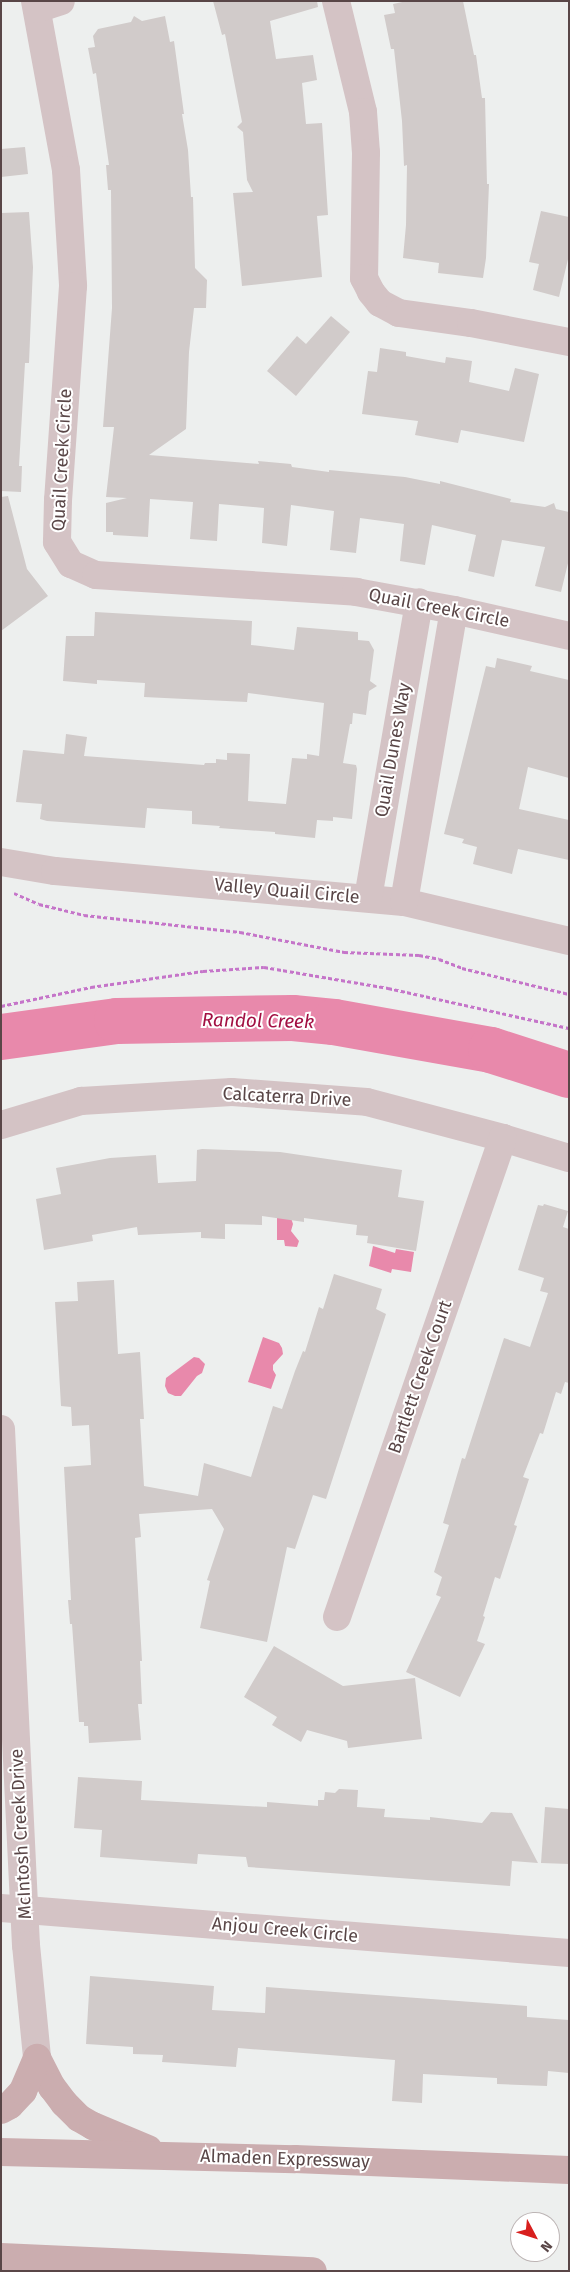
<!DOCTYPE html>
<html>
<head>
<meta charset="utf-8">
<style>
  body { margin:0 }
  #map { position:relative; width:570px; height:2272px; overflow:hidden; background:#edefee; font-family:"Fira Sans",sans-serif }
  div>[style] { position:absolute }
  .water>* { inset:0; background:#e889ab }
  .river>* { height:46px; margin:-23px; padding:0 23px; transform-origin:23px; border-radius:23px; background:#e889ab }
  .building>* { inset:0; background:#d1cbca }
  .path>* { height:3px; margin-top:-1.5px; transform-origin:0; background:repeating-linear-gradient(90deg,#c575c9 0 4px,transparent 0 6.5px) }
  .minor>* { height:28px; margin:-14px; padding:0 14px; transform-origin:14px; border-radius:14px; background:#d4c3c5 }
  .major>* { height:28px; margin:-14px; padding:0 14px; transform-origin:14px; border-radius:14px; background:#cbadaf }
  span { translate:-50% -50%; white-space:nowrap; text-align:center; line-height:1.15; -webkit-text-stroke:4px #fff; paint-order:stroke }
  .street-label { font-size:18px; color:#594647 }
  .water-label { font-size:19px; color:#a21043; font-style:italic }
  .frame { position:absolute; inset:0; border:2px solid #594647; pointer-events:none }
  .north { position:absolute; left:510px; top:2212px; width:50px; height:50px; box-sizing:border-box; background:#fff; border:1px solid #bdb5b5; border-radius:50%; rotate:130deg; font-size:14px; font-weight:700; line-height:20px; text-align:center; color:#594647 }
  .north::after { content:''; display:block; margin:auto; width:18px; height:22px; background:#d81f1e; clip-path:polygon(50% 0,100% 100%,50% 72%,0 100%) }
</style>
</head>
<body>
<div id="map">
  <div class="water">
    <i style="clip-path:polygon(277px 1217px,291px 1218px,293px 1224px,291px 1231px,299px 1241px,297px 1247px,285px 1246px,284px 1240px,277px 1240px)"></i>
    <i style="clip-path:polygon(373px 1246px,395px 1253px,396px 1249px,414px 1252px,411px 1272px,392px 1269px,391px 1273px,369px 1266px)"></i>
    <i style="clip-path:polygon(263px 1337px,279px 1343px,282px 1348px,283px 1354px,273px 1365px,273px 1370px,276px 1375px,271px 1389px,248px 1382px)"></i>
    <i style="clip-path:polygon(194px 1357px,199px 1358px,205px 1364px,202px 1373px,197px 1376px,181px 1396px,175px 1396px,168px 1393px,165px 1386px,166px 1378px)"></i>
  </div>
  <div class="river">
    <i style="left:1px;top:1037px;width:117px;rotate:-7.9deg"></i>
    <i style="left:117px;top:1021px;width:176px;rotate:-1deg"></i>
    <i style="left:293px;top:1018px;width:41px;rotate:5.6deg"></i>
    <i style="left:334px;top:1022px;width:159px;rotate:10.1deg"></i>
    <i style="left:491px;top:1050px;width:82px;rotate:17.8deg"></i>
  </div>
  <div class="building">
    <i style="clip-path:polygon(213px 1px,317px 1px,318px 7px,270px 21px,276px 59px,313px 55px,317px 80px,302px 83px,306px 124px,322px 123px,328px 215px,317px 216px,322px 277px,242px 286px,233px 193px,253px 192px,247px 180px,243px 132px,237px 127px,242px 122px,225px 34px,222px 35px)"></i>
    <i style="clip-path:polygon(407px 1px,463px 1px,474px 55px,476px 55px,482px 98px,485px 98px,487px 184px,489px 184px,486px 258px,483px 278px,438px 273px,439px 263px,403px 258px,406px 225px,407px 165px,404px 166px,402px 121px,394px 49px,391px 49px,384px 15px,395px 13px,393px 4px)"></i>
    <i style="clip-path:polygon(134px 16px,142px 21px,165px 16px,170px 42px,174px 41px,184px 114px,182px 114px,188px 150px,191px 197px,193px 197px,195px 268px,207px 280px,206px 308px,194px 308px,189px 352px,186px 429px,149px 455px,259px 464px,258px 461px,291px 464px,292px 467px,329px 472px,329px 470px,405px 477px,440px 484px,440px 481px,511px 499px,510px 502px,545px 507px,554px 503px,556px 509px,569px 512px,569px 559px,561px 592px,535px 586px,545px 547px,502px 540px,494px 577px,468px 571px,476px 535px,432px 525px,425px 565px,400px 561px,404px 524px,360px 518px,356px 553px,330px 550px,334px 511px,291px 505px,287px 546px,262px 543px,264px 508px,219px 504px,217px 541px,190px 539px,193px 502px,150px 499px,148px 537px,113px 535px,113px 532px,106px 532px,106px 503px,127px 498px,106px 497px,114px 427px,103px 427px,112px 308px,111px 190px,108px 190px,106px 165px,109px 165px,96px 73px,93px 74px,88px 48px,95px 47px,93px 36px,98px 29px,131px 22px)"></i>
    <i style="clip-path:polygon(25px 147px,28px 174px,1px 177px,1px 149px)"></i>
    <i style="clip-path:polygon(541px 211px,569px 217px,569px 255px,559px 297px,533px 290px,539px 264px,529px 262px)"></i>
    <i style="clip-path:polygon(29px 212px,33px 267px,29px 363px,25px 363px,19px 466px,22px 466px,21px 492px,1px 491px,1px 213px)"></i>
    <i style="clip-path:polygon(331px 316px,350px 332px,296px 396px,267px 371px,297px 336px,306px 344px)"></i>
    <i style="clip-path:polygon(380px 348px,406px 352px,406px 356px,445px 363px,446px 357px,472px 361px,469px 382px,509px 391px,515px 368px,539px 374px,524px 442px,461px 430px,458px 443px,415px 435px,418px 421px,362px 414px,368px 371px,377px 372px)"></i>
    <i style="clip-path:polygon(8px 496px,27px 569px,48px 596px,1px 631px,1px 497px)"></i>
    <i style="clip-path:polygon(95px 612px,252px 621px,251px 645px,294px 650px,297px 627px,358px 632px,358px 640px,369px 641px,374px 650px,370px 681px,377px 686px,369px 691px,366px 715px,353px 713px,352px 724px,350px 724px,343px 763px,356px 765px,357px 769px,352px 819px,333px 817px,333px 821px,317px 820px,315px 838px,275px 834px,275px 832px,219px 828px,220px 826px,192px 824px,192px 811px,147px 808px,145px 828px,47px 821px,40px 819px,42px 804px,16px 802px,23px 750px,64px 754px,66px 734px,87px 737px,84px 756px,204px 765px,205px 763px,216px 763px,216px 759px,227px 760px,227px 753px,250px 754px,248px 801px,286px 804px,292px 758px,307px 759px,307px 754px,319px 756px,324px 703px,248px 693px,247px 702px,144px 697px,145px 683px,97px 680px,97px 684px,63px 681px,66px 636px,94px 636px)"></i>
    <i style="clip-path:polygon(497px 658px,532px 666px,530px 671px,569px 680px,569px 778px,528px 767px,519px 809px,569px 820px,569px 860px,518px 849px,512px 874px,473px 864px,477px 847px,462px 843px,464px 839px,444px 834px,486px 666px,495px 668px)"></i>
    <i style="clip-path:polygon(202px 1149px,280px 1152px,402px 1170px,398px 1197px,424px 1201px,416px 1251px,367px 1243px,368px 1236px,356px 1235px,357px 1225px,304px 1218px,304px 1222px,262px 1216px,262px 1225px,225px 1224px,225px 1239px,201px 1238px,201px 1232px,138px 1235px,137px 1227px,92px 1235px,93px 1241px,44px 1250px,36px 1199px,61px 1194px,56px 1168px,110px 1158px,156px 1155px,158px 1183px,196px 1181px,197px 1150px)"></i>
    <i style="clip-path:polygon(544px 1204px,568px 1211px,563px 1227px,569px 1229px,569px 1383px,565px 1382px,561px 1394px,556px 1392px,543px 1434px,540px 1433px,523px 1477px,529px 1479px,514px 1525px,517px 1526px,500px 1579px,495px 1577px,483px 1616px,485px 1617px,477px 1641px,485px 1644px,460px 1697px,406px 1672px,441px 1597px,436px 1595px,442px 1577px,434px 1572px,449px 1525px,443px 1523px,462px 1458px,465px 1459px,504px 1338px,530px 1347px,548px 1293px,540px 1291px,544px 1278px,518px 1270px,538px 1205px,543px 1206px)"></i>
    <i style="clip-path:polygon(334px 1274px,382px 1289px,376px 1309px,386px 1314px,326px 1499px,313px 1495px,295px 1549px,287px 1547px,267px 1642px,200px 1628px,210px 1581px,207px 1580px,224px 1529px,212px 1509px,139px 1514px,141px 1537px,135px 1538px,142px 1661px,140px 1661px,142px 1704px,138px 1704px,141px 1740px,89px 1743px,88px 1726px,84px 1726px,84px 1722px,79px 1722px,72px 1624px,70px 1624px,68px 1600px,71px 1600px,64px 1467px,91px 1465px,89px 1425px,72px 1426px,71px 1407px,61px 1406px,55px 1302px,78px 1301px,77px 1282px,114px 1280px,118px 1354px,140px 1352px,144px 1419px,140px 1419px,144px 1486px,198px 1496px,204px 1463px,251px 1477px,273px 1406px,282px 1409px,295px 1371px,303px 1351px,305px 1352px,319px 1307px,323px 1309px)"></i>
    <i style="clip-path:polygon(274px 1646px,343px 1686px,415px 1678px,422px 1739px,348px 1748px,347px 1741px,307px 1730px,301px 1742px,272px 1725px,277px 1717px,244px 1697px)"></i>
    <i style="clip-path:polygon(78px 1777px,142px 1781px,141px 1800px,267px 1807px,267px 1802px,318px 1806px,318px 1800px,324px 1800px,325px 1792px,335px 1793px,339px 1789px,358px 1790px,357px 1807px,385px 1809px,384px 1817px,430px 1820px,430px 1817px,482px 1823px,491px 1812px,512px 1813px,538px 1863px,512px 1861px,510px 1886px,248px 1867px,246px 1857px,198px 1854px,197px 1864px,100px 1857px,102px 1830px,74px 1828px)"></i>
    <i style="clip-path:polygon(545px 1807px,569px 1809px,569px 1864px,541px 1863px)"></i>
    <i style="clip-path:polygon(90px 1976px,214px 1986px,212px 2010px,265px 2013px,266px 1987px,527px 2006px,527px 2017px,569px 2020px,569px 2073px,548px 2071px,547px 2086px,497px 2084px,497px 2078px,423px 2074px,422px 2103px,392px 2101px,395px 2060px,238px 2048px,236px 2067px,162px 2062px,163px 2055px,133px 2054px,133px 2047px,86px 2044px)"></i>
  </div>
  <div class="path">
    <i style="left:14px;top:893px;width:27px;rotate:24deg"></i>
    <i style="left:39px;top:904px;width:46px;rotate:13.7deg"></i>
    <i style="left:84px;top:915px;width:157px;rotate:6.2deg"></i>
    <i style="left:240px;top:932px;width:106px;rotate:10.9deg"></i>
    <i style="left:344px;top:952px;width:75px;rotate:2.3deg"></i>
    <i style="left:419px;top:955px;width:20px;rotate:11deg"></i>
    <i style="left:439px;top:959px;width:25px;rotate:21deg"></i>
    <i style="left:462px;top:968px;width:110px;rotate:13.7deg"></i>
    <i style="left:1px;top:1006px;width:92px;rotate:-11.9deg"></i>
    <i style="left:91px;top:987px;width:113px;rotate:-8.1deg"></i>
    <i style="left:203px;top:971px;width:61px;rotate:-3.8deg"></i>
    <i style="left:264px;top:967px;width:126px;rotate:9.6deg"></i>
    <i style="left:388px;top:988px;width:185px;rotate:12.5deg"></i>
  </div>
  <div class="minor">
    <i style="left:35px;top:1px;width:172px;rotate:79.6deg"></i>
    <i style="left:66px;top:170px;width:116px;rotate:86.5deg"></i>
    <i style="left:73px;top:286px;width:215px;rotate:94deg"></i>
    <i style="left:58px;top:500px;width:42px;rotate:91.4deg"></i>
    <i style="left:57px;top:542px;width:26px;rotate:58deg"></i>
    <i style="left:71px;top:564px;width:27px;rotate:24deg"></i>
    <i style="left:96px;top:575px;width:261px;rotate:3.7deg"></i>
    <i style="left:356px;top:592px;width:100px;rotate:10.4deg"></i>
    <i style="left:454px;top:610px;width:118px;rotate:12.7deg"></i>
    <i style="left:336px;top:1px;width:114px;rotate:76.3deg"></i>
    <i style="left:363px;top:112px;width:41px;rotate:85.8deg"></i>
    <i style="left:366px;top:153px;width:125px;rotate:90.9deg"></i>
    <i style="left:364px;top:278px;width:16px;rotate:63deg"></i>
    <i style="left:371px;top:292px;width:14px;rotate:51deg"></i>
    <i style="left:380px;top:303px;width:21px;rotate:28deg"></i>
    <i style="left:399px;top:313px;width:73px;rotate:7.9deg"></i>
    <i style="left:471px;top:323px;width:100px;rotate:11deg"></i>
    <i style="left:37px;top:9px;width:25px;rotate:-18deg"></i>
    <i style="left:1px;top:862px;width:55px;rotate:9.5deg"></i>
    <i style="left:55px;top:871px;width:350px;rotate:5.1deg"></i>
    <i style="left:404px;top:902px;width:170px;rotate:13.3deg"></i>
    <i style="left:368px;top:898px;width:300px;rotate:-80.2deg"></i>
    <i style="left:404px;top:902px;width:296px;rotate:-80.3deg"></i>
    <i style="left:1px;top:1125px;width:84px;rotate:-16.7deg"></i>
    <i style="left:81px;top:1101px;width:151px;rotate:-3.4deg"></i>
    <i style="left:232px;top:1092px;width:135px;rotate:4.2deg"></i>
    <i style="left:367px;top:1102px;width:141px;rotate:14.8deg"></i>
    <i style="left:503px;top:1138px;width:69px;rotate:16.9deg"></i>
    <i style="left:1px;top:1429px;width:517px;rotate:87.23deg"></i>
    <i style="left:26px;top:1945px;width:114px;rotate:84.4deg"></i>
    <i style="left:337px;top:1617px;width:507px;rotate:-70.89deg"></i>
    <i style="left:1px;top:1908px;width:570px;rotate:4.53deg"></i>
  </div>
  <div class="major">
    <i style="left:37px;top:2058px;width:33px;rotate:63deg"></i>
    <i style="left:52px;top:2087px;width:20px;rotate:53deg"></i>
    <i style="left:64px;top:2103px;width:21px;rotate:45deg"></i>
    <i style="left:79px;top:2118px;width:16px;rotate:30deg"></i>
    <i style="left:93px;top:2126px;width:60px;rotate:22.7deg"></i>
    <i style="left:1px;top:2110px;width:10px;rotate:-29deg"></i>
    <i style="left:10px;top:2105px;width:19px;rotate:-47deg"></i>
    <i style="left:23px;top:2091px;width:36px;rotate:-67deg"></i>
    <i style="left:1px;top:2152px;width:294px;rotate:1.4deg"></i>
    <i style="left:295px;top:2159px;width:274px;rotate:2.3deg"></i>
    <i style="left:1px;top:2257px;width:312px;rotate:2.6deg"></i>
  </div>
  <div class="street-label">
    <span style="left:62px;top:460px;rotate:-87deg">Quail Creek Circle</span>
    <span style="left:439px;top:608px;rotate:11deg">Quail Creek Circle</span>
    <span style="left:393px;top:750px;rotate:-80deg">Quail Dunes Way</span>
    <span style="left:287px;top:891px;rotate:5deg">Valley Quail Circle</span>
    <span style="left:287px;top:1097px;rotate:3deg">Calcaterra Drive</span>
    <span style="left:420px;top:1377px;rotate:-71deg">Bartlett Creek Court</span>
    <span style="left:21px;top:1834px;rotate:-93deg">McIntosh Creek Drive</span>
    <span style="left:285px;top:1930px;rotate:5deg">Anjou Creek Circle</span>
    <span style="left:285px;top:2159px;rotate:2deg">Almaden Expressway</span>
  </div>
  <div class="water-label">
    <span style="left:258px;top:1021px;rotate:1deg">Randol Creek</span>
  </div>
  <div class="frame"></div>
  <div class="north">N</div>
</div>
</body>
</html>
